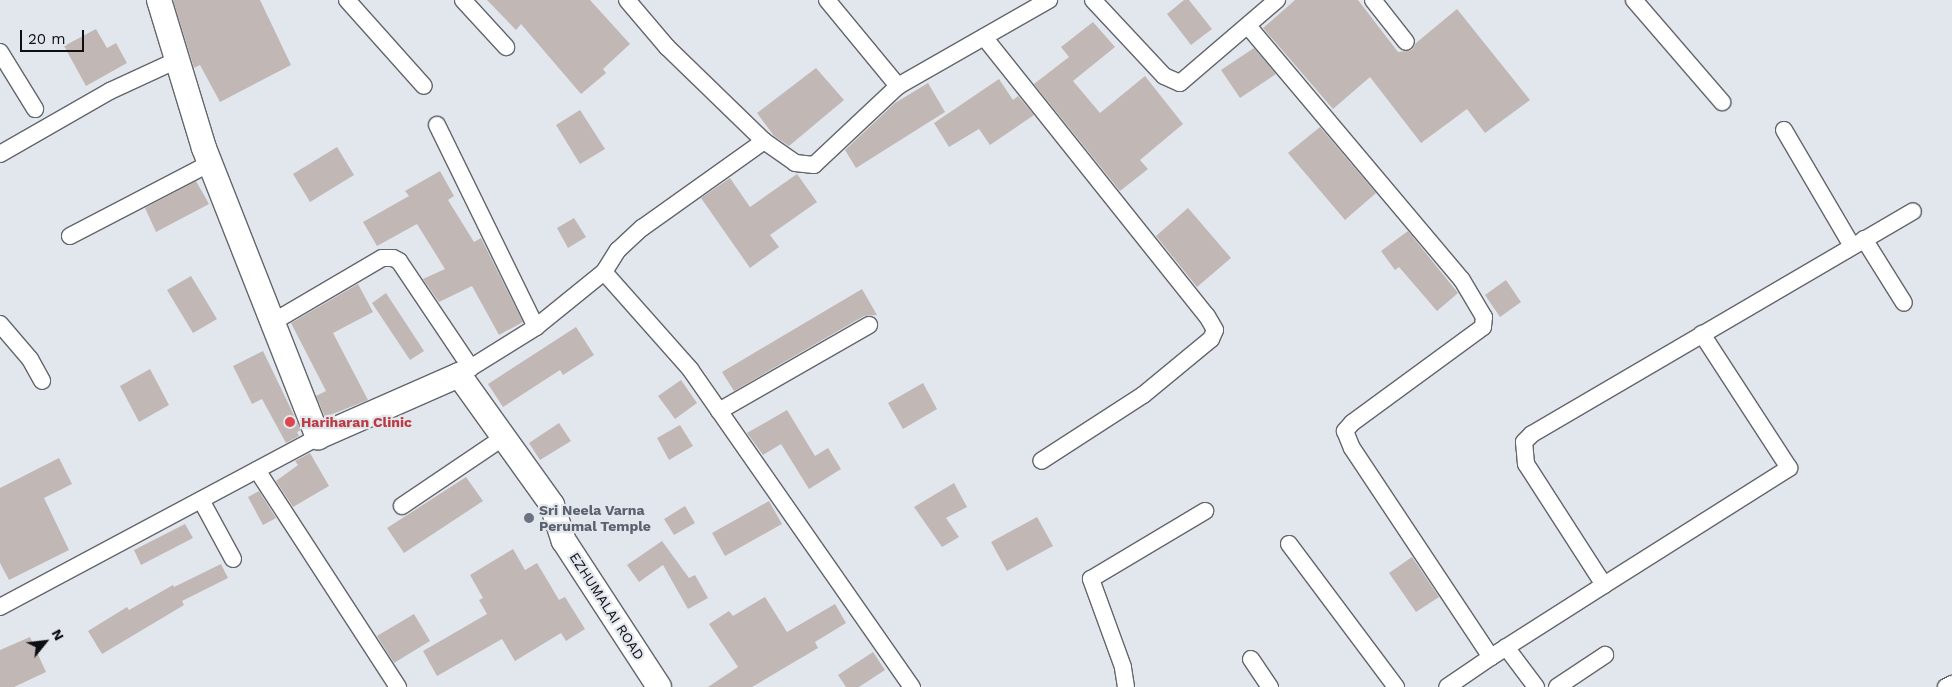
<!DOCTYPE html>
<html>
<head>
<meta charset="utf-8">
<style>
  body { margin:0 }
  #map { position:relative; width:1952px; height:687px; overflow:hidden; background:#e2e6ed; font-family:"Work Sans",sans-serif }
  div>[style] { position:absolute }
  .building>* { inset:0; background:#c1b8b6 }
  .roads { filter:drop-shadow(1px 0 #63666c) drop-shadow(-1px 0 #63666c) drop-shadow(0 1px #63666c) drop-shadow(0 -1px #63666c) }
  .street>* { height:16px; margin:-8px; padding:0 8px; transform-origin:8px; border-radius:8px; background:#fff }
  .secondary>* { height:24px; margin:-12px; padding:0 12px; transform-origin:12px; border-radius:12px; background:#fff }
  .dots>* { width:14px; height:14px; translate:-50% -50%; box-sizing:border-box; border:2px solid #e2e6ed; border-radius:50% }
  span { translate:-50% -50%; white-space:nowrap; text-align:center; line-height:1.15; -webkit-text-stroke:4.5px #e2e6ed; paint-order:stroke }
  .health-label { font-size:14px; color:#be3a42; font-weight:700 }
  .left { translate:0 -50%; text-align:left }
  .worship-label { font-size:14px; color:#5b616d; font-weight:700 }
  .street-label { font-size:14px; color:#0e0f12 }
  .north { position:absolute; left:20px; top:617px; width:50px; height:50px; -webkit-text-stroke:4px #e2e6ed; paint-order:stroke; rotate:61deg; font-size:14px; font-weight:700; line-height:20px; text-align:center; color:#0e0f12 }
  .north::after { content:''; display:block; margin:auto; width:18px; height:22px; background:#0e0f12; clip-path:polygon(50% 0,100% 100%,50% 72%,0 100%) }
  .scale { position:absolute; left:20px; top:30px; width:64px; height:22px; box-sizing:border-box; border:2px solid #0e0f12; border-top:0; padding-left:6px; font-size:15px; line-height:18px; white-space:nowrap; color:#0e0f12; -webkit-text-stroke:4px #e2e6ed; paint-order:stroke }
</style>
</head>
<body>
<div id="map">
  <div class="building">
    <i style="clip-path:polygon(173px 0,260px 0,291px 65px,220px 102px,200px 65px,194px 68px)"></i>
    <i style="clip-path:polygon(487px 0,590px 0,630px 44px,603px 69px,606px 73px,581px 94px,521px 24px,516px 30px)"></i>
    <i style="clip-path:polygon(1184px 0,1189px 0,1212px 29px,1191px 45px,1167px 14px)"></i>
    <i style="clip-path:polygon(1295px 0,1358px 0,1398px 52px,1412px 50px,1416px 43px,1457px 9px,1530px 100px,1485px 133px,1467px 109px,1421px 143px,1370px 77px,1333px 109px,1263px 28px)"></i>
    <i style="clip-path:polygon(1093px 22px,1115px 47px,1073px 81px,1100px 113px,1145px 76px,1183px 124px,1140px 160px,1148px 169px,1120px 191px,1034px 84px,1069px 57px,1061px 47px)"></i>
    <i style="clip-path:polygon(96px 29px,107px 48px,116px 43px,127px 63px,86px 86px,64px 46px)"></i>
    <i style="clip-path:polygon(1254px 48px,1276px 74px,1240px 98px,1221px 70px)"></i>
    <i style="clip-path:polygon(816px 68px,844px 100px,789px 146px,774px 136px,757px 113px)"></i>
    <i style="clip-path:polygon(999px 79px,1013px 100px,1018px 96px,1034px 115px,990px 145px,979px 129px,949px 147px,934px 123px)"></i>
    <i style="clip-path:polygon(928px 83px,945px 112px,856px 168px,845px 150px,895px 103px)"></i>
    <i style="clip-path:polygon(580px 110px,605px 149px,580px 164px,556px 125px)"></i>
    <i style="clip-path:polygon(1320px 127px,1376px 193px,1345px 220px,1288px 153px)"></i>
    <i style="clip-path:polygon(337px 147px,354px 175px,310px 202px,293px 174px)"></i>
    <i style="clip-path:polygon(440px 171px,454px 196px,448px 200px,474px 242px,481px 238px,523px 322px,499px 335px,472px 286px,439px 302px,423px 279px,445px 269px,417px 224px,377px 246px,363px 222px,409px 196px,405px 191px)"></i>
    <i style="clip-path:polygon(797px 174px,817px 202px,770px 235px,779px 247px,750px 268px,701px 198px,730px 178px,750px 207px)"></i>
    <i style="clip-path:polygon(196px 181px,209px 204px,156px 232px,145px 208px)"></i>
    <i style="clip-path:polygon(1188px 208px,1231px 258px,1197px 287px,1156px 236px)"></i>
    <i style="clip-path:polygon(574px 218px,586px 237px,568px 248px,557px 228px)"></i>
    <i style="clip-path:polygon(1408px 231px,1458px 293px,1437px 311px,1399px 267px,1395px 270px,1381px 251px)"></i>
    <i style="clip-path:polygon(191px 276px,217px 319px,193px 333px,167px 290px)"></i>
    <i style="clip-path:polygon(1506px 280px,1521px 302px,1500px 317px,1485px 295px)"></i>
    <i style="clip-path:polygon(358px 284px,373px 312px,333px 333px,368px 400px,325px 417px,316px 396px,326px 391px,291px 323px)"></i>
    <i style="clip-path:polygon(862px 289px,877px 315px,864px 316px,734px 391px,722px 372px)"></i>
    <i style="clip-path:polygon(386px 293px,424px 351px,410px 360px,372px 303px)"></i>
    <i style="clip-path:polygon(576px 327px,594px 355px,563px 375px,560px 370px,503px 407px,488px 384px)"></i>
    <i style="clip-path:polygon(263px 351px,301px 430px,297px 432px,299px 436px,286px 443px,262px 399px,252px 404px,233px 366px)"></i>
    <i style="clip-path:polygon(150px 369px,169px 405px,139px 422px,120px 386px)"></i>
    <i style="clip-path:polygon(681px 380px,697px 403px,675px 419px,658px 396px)"></i>
    <i style="clip-path:polygon(923px 383px,937px 409px,903px 429px,888px 403px)"></i>
    <i style="clip-path:polygon(787px 410px,815px 456px,828px 448px,841px 469px,809px 489px,781px 444px,763px 455px,747px 433px)"></i>
    <i style="clip-path:polygon(559px 423px,571px 441px,540px 460px,529px 443px)"></i>
    <i style="clip-path:polygon(680px 425px,693px 446px,669px 460px,657px 438px)"></i>
    <i style="clip-path:polygon(310px 453px,329px 486px,293px 507px,276px 481px,298px 465px,295px 461px)"></i>
    <i style="clip-path:polygon(59px 458px,72px 484px,44px 498px,69px 550px,9px 580px,0 563px,0 488px)"></i>
    <i style="clip-path:polygon(466px 477px,483px 501px,404px 553px,387px 528px)"></i>
    <i style="clip-path:polygon(954px 483px,967px 507px,946px 518px,959px 537px,942px 547px,914px 507px)"></i>
    <i style="clip-path:polygon(259px 491px,276px 518px,263px 525px,248px 497px)"></i>
    <i style="clip-path:polygon(769px 501px,782px 524px,725px 556px,712px 533px)"></i>
    <i style="clip-path:polygon(685px 506px,695px 523px,674px 535px,664px 519px)"></i>
    <i style="clip-path:polygon(1037px 517px,1053px 546px,1007px 571px,991px 542px)"></i>
    <i style="clip-path:polygon(185px 524px,193px 538px,141px 565px,134px 550px)"></i>
    <i style="clip-path:polygon(662px 541px,689px 578px,695px 575px,708px 598px,688px 609px,663px 565px,639px 582px,627px 565px)"></i>
    <i style="clip-path:polygon(513px 549px,525px 570px,537px 563px,559px 600px,565px 597px,585px 629px,566px 641px,561px 633px,515px 661px,502px 639px,437px 676px,423px 651px,487px 614px,479px 600px,483px 598px,470px 575px)"></i>
    <i style="clip-path:polygon(1412px 557px,1439px 597px,1416px 612px,1389px 573px)"></i>
    <i style="clip-path:polygon(221px 564px,228px 578px,182px 601px,184px 605px,102px 654px,88px 631px,127px 607px,129px 610px,173px 585px,174px 587px)"></i>
    <i style="clip-path:polygon(765px 597px,787px 632px,835px 604px,846px 623px,815px 642px,818px 648px,752px 687px,708px 687px,738px 667px,709px 624px,729px 611px,733px 616px)"></i>
    <i style="clip-path:polygon(414px 614px,430px 641px,394px 663px,377px 636px)"></i>
    <i style="clip-path:polygon(30px 637px,46px 672px,14px 687px,0 687px,0 650px)"></i>
    <i style="clip-path:polygon(873px 652px,885px 670px,859px 687px,846px 687px,838px 675px)"></i>
  </div>
  <div class="roads">
    <div class="street">
      <i style="left:347px;top:0;width:115px;rotate:48.2deg"></i>
      <i style="left:463px;top:0;width:64px;rotate:47.5deg"></i>
      <i style="left:627px;top:0;width:62px;rotate:49.6deg"></i>
      <i style="left:667px;top:47px;width:135px;rotate:44.1deg"></i>
      <i style="left:764px;top:141px;width:38px;rotate:35deg"></i>
      <i style="left:795px;top:163px;width:19px;rotate:6deg"></i>
      <i style="left:814px;top:165px;width:115px;rotate:-43.2deg"></i>
      <i style="left:898px;top:86px;width:174px;rotate:-29.7deg"></i>
      <i style="left:827px;top:0;width:112px;rotate:50.5deg"></i>
      <i style="left:1093px;top:0;width:104px;rotate:46.9deg"></i>
      <i style="left:1164px;top:76px;width:17px;rotate:24deg"></i>
      <i style="left:1180px;top:83px;width:128px;rotate:-40.6deg"></i>
      <i style="left:1373px;top:0;width:53px;rotate:51.8deg"></i>
      <i style="left:1634px;top:0;width:135px;rotate:49.2deg"></i>
      <i style="left:1248px;top:26px;width:332px;rotate:49.9deg"></i>
      <i style="left:1462px;top:280px;width:43px;rotate:59.3deg"></i>
      <i style="left:1484px;top:317px;width:10px;rotate:96deg"></i>
      <i style="left:1483px;top:327px;width:162px;rotate:143.8deg"></i>
      <i style="left:1352px;top:423px;width:11px;rotate:131deg"></i>
      <i style="left:1345px;top:431px;width:18px;rotate:68deg"></i>
      <i style="left:1352px;top:448px;width:251px;rotate:56.4deg"></i>
      <i style="left:1491px;top:657px;width:53px;rotate:145.7deg"></i>
      <i style="left:984px;top:37px;width:357px;rotate:51.4deg"></i>
      <i style="left:1207px;top:316px;width:16px;rotate:60deg"></i>
      <i style="left:1215px;top:330px;width:10px;rotate:114deg"></i>
      <i style="left:1211px;top:339px;width:88px;rotate:140.5deg"></i>
      <i style="left:1143px;top:395px;width:121px;rotate:147.1deg"></i>
      <i style="left:0;top:52px;width:67px;rotate:58.4deg"></i>
      <i style="left:437px;top:125px;width:225px;rotate:63.9deg"></i>
      <i style="left:1784px;top:130px;width:134px;rotate:59.6deg"></i>
      <i style="left:0;top:154px;width:127px;rotate:-29.8deg"></i>
      <i style="left:110px;top:91px;width:74px;rotate:-24.8deg"></i>
      <i style="left:70px;top:236px;width:158px;rotate:-27.5deg"></i>
      <i style="left:1864px;top:239px;width:75px;rotate:58deg"></i>
      <i style="left:604px;top:272px;width:130px;rotate:48.4deg"></i>
      <i style="left:690px;top:369px;width:388px;rotate:55.1deg"></i>
      <i style="left:273px;top:322px;width:126px;rotate:-30.4deg"></i>
      <i style="left:382px;top:258px;width:11px"></i>
      <i style="left:393px;top:258px;width:7px;rotate:27deg"></i>
      <i style="left:399px;top:261px;width:129px;rotate:56.1deg"></i>
      <i style="left:0;top:324px;width:46px;rotate:49.4deg"></i>
      <i style="left:30px;top:359px;width:25px;rotate:61deg"></i>
      <i style="left:459px;top:375px;width:91px;rotate:-31.9deg"></i>
      <i style="left:536px;top:327px;width:87px;rotate:-39deg"></i>
      <i style="left:604px;top:272px;width:26px;rotate:-58deg"></i>
      <i style="left:618px;top:250px;width:33px;rotate:-43deg"></i>
      <i style="left:642px;top:228px;width:150px;rotate:-35.5deg"></i>
      <i style="left:719px;top:411px;width:173px;rotate:-29.8deg"></i>
      <i style="left:257px;top:470px;width:259px;rotate:57deg"></i>
      <i style="left:201px;top:500px;width:67px;rotate:61.5deg"></i>
      <i style="left:402px;top:506px;width:123px;rotate:-34.1deg"></i>
      <i style="left:1289px;top:544px;width:179px;rotate:53.2deg"></i>
      <i style="left:1604px;top:585px;width:219px;rotate:-32.3deg"></i>
      <i style="left:1789px;top:468px;width:160px;rotate:-123deg"></i>
      <i style="left:0;top:607px;width:361px;rotate:-28.1deg"></i>
      <i style="left:1506px;top:647px;width:50px;rotate:53.1deg"></i>
      <i style="left:1491px;top:657px;width:134px;rotate:-32.5deg"></i>
      <i style="left:1604px;top:585px;width:144px;rotate:-122.8deg"></i>
      <i style="left:1526px;top:464px;width:22px;rotate:-95deg"></i>
      <i style="left:1524px;top:442px;width:11px;rotate:-45deg"></i>
      <i style="left:1532px;top:434px;width:441px;rotate:-30.3deg"></i>
      <i style="left:1251px;top:659px;width:34px;rotate:56deg"></i>
      <i style="left:1126px;top:687px;width:20px;rotate:-99deg"></i>
      <i style="left:1123px;top:667px;width:94px;rotate:-110deg"></i>
      <i style="left:1091px;top:579px;width:133px;rotate:-30.8deg"></i>
      <i style="left:1557px;top:687px;width:58px;rotate:-33.7deg"></i>
      <i style="left:1946px;top:687px;width:7px;rotate:-27deg"></i>
    </div>
    <div class="secondary">
      <i style="left:159px;top:0;width:155px;rotate:73.1deg"></i>
      <i style="left:204px;top:148px;width:311px;rotate:68.5deg"></i>
      <i style="left:318px;top:437px;width:154px;rotate:-23.7deg"></i>
      <i style="left:459px;top:375px;width:160px;rotate:54.4deg"></i>
      <i style="left:552px;top:505px;width:38px;rotate:72deg"></i>
      <i style="left:564px;top:541px;width:174px;rotate:56.9deg"></i>
    </div>
  </div>
  <div class="dots">
    <i style="left:290px;top:422px;background:#e0444e"></i>
    <i style="left:529px;top:518px;background:#6b7280"></i>
  </div>
  <div class="health-label">
    <span class="left" style="left:301px;top:422px">Hariharan Clinic</span>
  </div>
  <div class="worship-label">
    <span class="left" style="left:539px;top:518px">Sri Neela Varna<br>Perumal Temple</span>
  </div>
  <div class="street-label">
    <span style="left:607px;top:606px;rotate:57deg">EZHUMALAI ROAD</span>
  </div>
  <div class="north">N</div>
  <div class="scale">20 m</div>
</div>
</body>
</html>
